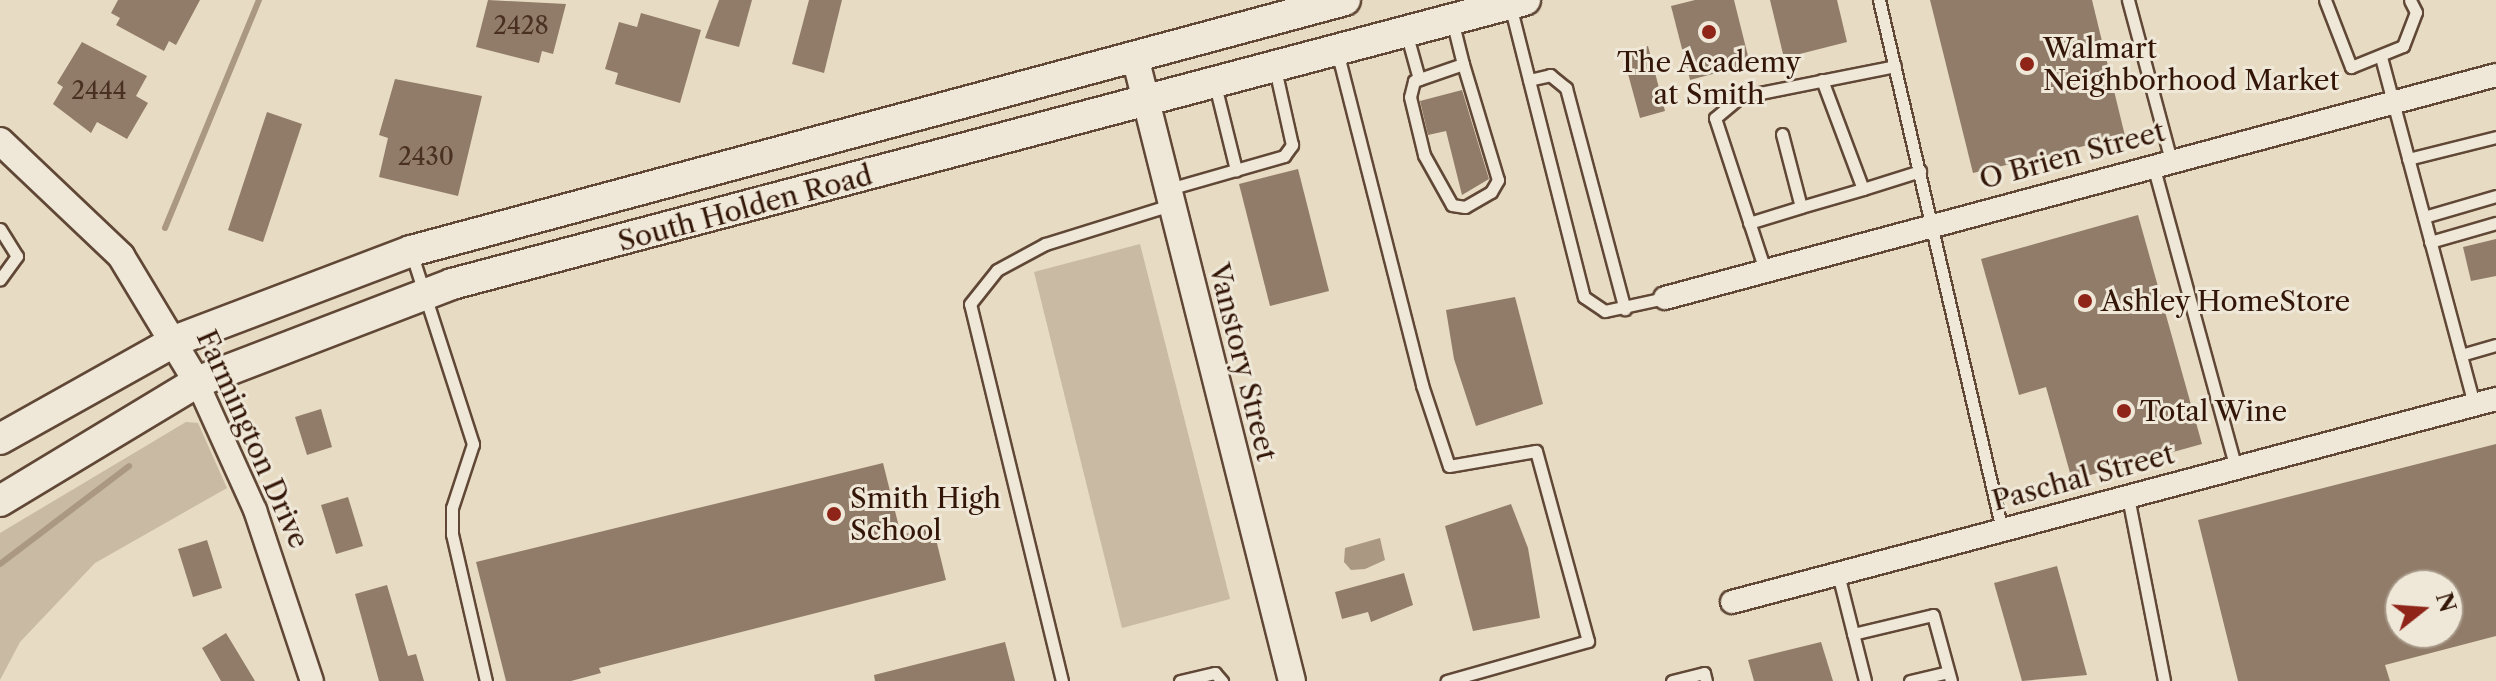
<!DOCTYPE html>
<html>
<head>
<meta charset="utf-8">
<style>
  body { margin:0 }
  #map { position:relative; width:2496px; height:681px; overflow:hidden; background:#e7dbc3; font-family:"Libre Caslon Text",serif }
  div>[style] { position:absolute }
  .green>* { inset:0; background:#c8baa3 }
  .water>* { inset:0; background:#aa9883 }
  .stream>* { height:6px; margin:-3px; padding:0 3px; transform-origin:3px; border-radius:3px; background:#aa9883 }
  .building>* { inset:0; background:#917c69 }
  .roads { filter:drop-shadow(2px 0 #604736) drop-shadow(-2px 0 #604736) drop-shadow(0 2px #604736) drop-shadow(0 -2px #604736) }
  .service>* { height:11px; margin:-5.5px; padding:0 5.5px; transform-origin:5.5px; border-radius:5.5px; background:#efe8d8 }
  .minor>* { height:22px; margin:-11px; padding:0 11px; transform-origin:11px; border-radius:11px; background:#efe8d8 }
  .tertiary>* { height:26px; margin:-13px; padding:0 13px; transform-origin:13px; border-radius:13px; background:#efe8d8 }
  .secondary>* { height:30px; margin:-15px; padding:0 15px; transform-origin:15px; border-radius:15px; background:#efe8d8 }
  .dots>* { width:22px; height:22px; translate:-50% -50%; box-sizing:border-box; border:4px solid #efe8d8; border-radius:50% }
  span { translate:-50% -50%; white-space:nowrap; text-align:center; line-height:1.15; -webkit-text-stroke:6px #efe8d8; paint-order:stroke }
  .number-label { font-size:24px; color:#4a3020 }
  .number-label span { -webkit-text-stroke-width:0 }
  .poi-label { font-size:28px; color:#331607 }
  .left { translate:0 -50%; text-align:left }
  .street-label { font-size:28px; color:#331607 }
  .north { position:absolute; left:2384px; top:569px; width:80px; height:80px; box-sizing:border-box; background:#efe8d8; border:2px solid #a49484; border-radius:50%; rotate:73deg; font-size:22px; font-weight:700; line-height:32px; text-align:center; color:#331607 }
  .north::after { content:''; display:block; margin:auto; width:28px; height:36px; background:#8f2418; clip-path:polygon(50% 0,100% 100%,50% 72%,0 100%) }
</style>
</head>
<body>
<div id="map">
  <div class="green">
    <i style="clip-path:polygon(1140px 244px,1230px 599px,1122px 628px,1034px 272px)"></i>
    <i style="clip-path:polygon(186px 422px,198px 423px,227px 488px,95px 563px,20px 642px,0 680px,0 533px)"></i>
  </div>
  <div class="water">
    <i style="clip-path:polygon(1380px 538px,1385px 560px,1365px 569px,1351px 570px,1344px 562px,1345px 548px)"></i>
  </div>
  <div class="stream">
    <i style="left:165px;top:228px;width:247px;rotate:-67.6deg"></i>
    <i style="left:0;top:564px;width:162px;rotate:-37.2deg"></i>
  </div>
  <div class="building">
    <i style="clip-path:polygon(118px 0,200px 0,176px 45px,169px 41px,164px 51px,116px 25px,120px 18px,111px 13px)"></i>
    <i style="clip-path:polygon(488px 0,566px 4px,553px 54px,542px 51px,539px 63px,476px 47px)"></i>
    <i style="clip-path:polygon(719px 0,752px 0,739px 47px,705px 38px)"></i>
    <i style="clip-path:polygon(809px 0,842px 0,824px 73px,792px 64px)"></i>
    <i style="clip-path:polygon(1695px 0,1734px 0,1750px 64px,1690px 80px,1671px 6px)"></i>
    <i style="clip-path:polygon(1770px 0,1837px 0,1847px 42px,1784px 58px)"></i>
    <i style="clip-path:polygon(1930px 0,2092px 0,2125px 136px,1973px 173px)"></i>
    <i style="clip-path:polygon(641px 13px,701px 30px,680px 103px,615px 84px,618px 73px,605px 69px,619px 22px,637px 27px)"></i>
    <i style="clip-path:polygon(82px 42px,147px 76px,136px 96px,148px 103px,127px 139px,97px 122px,91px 133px,53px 104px,63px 87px,57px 83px)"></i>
    <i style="clip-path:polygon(1648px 46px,1665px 111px,1640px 118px,1622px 52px)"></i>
    <i style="clip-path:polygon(395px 79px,482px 96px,458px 196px,379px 177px,388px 138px,379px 135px)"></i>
    <i style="clip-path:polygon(1462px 90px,1489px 179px,1462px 195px,1446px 131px,1428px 135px,1420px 101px)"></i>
    <i style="clip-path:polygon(267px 112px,302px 124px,263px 242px,228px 230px)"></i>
    <i style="clip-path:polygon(1298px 169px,1329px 291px,1270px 306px,1239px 184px)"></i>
    <i style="clip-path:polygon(2138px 215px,2202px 444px,2072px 480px,2046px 387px,2019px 395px,1981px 259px)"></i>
    <i style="clip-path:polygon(2496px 239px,2496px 276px,2471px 281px,2463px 247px)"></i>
    <i style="clip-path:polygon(1515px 297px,1543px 404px,1476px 426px,1454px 359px,1446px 310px)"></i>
    <i style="clip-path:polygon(321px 409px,332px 447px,307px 455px,295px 417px)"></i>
    <i style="clip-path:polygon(evenodd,2496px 444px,2496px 636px,2385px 665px,2390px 681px,2238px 681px,2198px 520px,2496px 444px,2400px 585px,2448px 585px,2448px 633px,2400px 633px,2400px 585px)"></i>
    <i style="clip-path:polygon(883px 463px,901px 535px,933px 527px,946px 580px,599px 668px,601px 673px,571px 681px,506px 681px,476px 562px)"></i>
    <i style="clip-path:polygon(348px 497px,363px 546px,336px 554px,321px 505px)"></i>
    <i style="clip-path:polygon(1511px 504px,1528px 548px,1540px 618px,1473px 631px,1445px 526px)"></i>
    <i style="clip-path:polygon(207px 540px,222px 588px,193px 597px,178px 549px)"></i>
    <i style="clip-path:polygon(2057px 566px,2087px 675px,2022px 681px,1994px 583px)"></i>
    <i style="clip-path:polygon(1404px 573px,1413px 605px,1371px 622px,1368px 612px,1342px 619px,1335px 592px)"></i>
    <i style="clip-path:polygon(387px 585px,408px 656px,416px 654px,424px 681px,379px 681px,355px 594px)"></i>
    <i style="clip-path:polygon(226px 633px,255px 681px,221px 681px,202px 648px)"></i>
    <i style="clip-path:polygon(1005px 642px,1015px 681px,875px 681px,874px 675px)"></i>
    <i style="clip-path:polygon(1821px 642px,1833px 681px,1754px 681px,1748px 660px)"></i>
  </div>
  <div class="roads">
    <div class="service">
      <i style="left:1879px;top:0;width:544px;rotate:76.93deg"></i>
      <i style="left:2128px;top:0;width:166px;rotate:75deg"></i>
      <i style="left:2325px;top:0;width:72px;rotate:68.8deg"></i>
      <i style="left:2351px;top:67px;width:56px;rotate:-22deg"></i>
      <i style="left:2403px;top:46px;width:36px;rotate:-69deg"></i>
      <i style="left:2416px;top:12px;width:13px;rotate:-117deg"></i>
      <i style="left:1510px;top:5px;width:301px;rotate:75.8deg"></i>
      <i style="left:1584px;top:297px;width:25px;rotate:34deg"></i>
      <i style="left:1605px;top:311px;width:61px;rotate:-12.2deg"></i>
      <i style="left:1452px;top:20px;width:45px;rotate:76deg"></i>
      <i style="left:1463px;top:64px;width:52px;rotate:160.9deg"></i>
      <i style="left:1414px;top:81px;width:16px;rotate:104deg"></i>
      <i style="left:1410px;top:97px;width:60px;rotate:76.4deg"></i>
      <i style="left:1424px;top:155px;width:57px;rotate:60.8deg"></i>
      <i style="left:1452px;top:205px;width:13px;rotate:9deg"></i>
      <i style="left:1465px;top:207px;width:30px;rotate:-30deg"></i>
      <i style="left:1491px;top:192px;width:14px;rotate:-60deg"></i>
      <i style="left:1498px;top:180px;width:121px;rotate:-106.8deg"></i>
      <i style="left:1406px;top:32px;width:49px;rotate:74.5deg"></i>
      <i style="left:1337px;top:51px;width:345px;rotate:75.7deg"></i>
      <i style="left:1422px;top:385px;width:85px;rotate:71.6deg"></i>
      <i style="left:1449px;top:466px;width:88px;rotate:-9.8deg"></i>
      <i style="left:1536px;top:451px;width:197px;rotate:74.7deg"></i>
      <i style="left:1588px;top:641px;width:147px;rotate:164.2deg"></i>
      <i style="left:2381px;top:57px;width:359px;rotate:75deg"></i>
      <i style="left:1529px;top:80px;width:22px;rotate:-13deg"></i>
      <i style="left:1550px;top:75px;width:21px;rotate:39deg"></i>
      <i style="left:1566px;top:88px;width:229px;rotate:75.1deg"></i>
      <i style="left:1822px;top:80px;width:116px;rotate:69.4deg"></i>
      <i style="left:1863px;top:189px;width:60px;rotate:-17.5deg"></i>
      <i style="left:1215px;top:85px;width:88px;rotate:76.1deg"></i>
      <i style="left:1782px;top:134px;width:75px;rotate:75.4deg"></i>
      <i style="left:1801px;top:207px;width:65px;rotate:-16.2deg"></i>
      <i style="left:2408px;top:159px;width:91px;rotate:-14deg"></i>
      <i style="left:2153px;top:165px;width:314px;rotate:74.7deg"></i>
      <i style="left:1169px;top:189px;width:120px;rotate:-16deg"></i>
      <i style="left:1284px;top:156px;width:14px;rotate:-54deg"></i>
      <i style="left:1292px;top:145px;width:78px;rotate:-102.6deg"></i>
      <i style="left:2424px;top:217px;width:75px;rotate:-16.3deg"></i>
      <i style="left:1749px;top:223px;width:54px;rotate:-17.1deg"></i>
      <i style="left:0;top:229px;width:32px;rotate:58deg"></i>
      <i style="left:17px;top:256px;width:29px;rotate:126deg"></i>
      <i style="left:2430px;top:242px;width:69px;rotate:-16.1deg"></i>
      <i style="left:411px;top:252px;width:202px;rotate:72.1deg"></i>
      <i style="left:473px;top:444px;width:67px;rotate:108.2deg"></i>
      <i style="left:452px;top:508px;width:26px;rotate:90deg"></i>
      <i style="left:452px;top:534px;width:151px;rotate:77deg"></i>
      <i style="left:1764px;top:267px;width:157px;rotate:-108.2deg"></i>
      <i style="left:1715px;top:118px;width:33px;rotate:-40deg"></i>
      <i style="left:1740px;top:97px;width:158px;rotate:-11.3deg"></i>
      <i style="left:2461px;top:355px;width:36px;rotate:-16deg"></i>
      <i style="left:2128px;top:497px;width:187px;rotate:78.9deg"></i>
      <i style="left:1838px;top:574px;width:110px;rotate:75.8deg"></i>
      <i style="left:1853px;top:634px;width:82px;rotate:-13.4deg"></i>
      <i style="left:1933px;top:615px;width:68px;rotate:74.7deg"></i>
      <i style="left:1062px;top:681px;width:388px;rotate:-103.7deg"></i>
      <i style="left:970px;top:304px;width:43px;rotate:-51.5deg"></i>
      <i style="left:997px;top:270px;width:55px;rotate:-28.4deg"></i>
      <i style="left:1045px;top:244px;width:131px;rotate:-17.3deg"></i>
      <i style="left:1180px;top:681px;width:36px;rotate:-13deg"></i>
      <i style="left:1215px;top:673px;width:11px;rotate:49deg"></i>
      <i style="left:1672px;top:681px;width:33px;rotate:-14deg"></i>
      <i style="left:1704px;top:673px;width:8px;rotate:76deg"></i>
      <i style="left:1910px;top:681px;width:39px;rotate:-13deg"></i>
    </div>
    <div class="minor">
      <i style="left:1665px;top:298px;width:860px;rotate:-15.02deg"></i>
      <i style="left:197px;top:382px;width:141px;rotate:65.6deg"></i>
      <i style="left:255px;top:510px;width:180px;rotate:71.6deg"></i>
      <i style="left:1732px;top:602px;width:791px;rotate:-14.88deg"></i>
    </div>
    <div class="tertiary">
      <i style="left:1135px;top:57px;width:643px;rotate:75.88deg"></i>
      <i style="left:0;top:141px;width:167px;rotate:43.5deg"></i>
      <i style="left:121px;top:256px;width:147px;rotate:58.9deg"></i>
    </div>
    <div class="secondary">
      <i style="left:0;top:439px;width:203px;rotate:-29.2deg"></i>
      <i style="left:177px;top:340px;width:250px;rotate:-20.8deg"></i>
      <i style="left:411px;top:251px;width:967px;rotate:-15.04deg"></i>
      <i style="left:0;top:501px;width:230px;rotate:-31.1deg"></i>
      <i style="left:197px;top:382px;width:273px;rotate:-21deg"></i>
      <i style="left:452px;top:284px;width:1110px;rotate:-14.83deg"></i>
    </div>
  </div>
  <div class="dots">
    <i style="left:1709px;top:32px;background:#8f2418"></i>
    <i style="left:2027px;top:64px;background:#8f2418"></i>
    <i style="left:2085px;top:301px;background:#8f2418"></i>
    <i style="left:2124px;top:411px;background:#8f2418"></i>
    <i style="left:834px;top:514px;background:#8f2418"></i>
  </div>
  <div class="number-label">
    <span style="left:521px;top:26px">2428</span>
    <span style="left:99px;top:91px">2444</span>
    <span style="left:426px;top:157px">2430</span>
  </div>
  <div class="poi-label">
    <span class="left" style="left:2043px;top:64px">Walmart<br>Neighborhood Market</span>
    <span style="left:1709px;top:78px">The Academy<br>at Smith</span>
    <span class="left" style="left:2101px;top:301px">Ashley HomeStore</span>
    <span class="left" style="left:2140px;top:411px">Total Wine</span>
    <span class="left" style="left:850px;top:514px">Smith High<br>School</span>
  </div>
  <div class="street-label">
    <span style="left:2072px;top:155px;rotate:-15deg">O Brien Street</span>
    <span style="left:745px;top:208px;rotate:-15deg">South Holden Road</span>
    <span style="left:1243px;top:362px;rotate:76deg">Vanstory Street</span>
    <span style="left:253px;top:439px;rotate:66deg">Farmington Drive</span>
    <span style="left:2083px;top:477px;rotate:-15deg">Paschal Street</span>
  </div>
  <div class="north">N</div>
</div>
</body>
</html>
